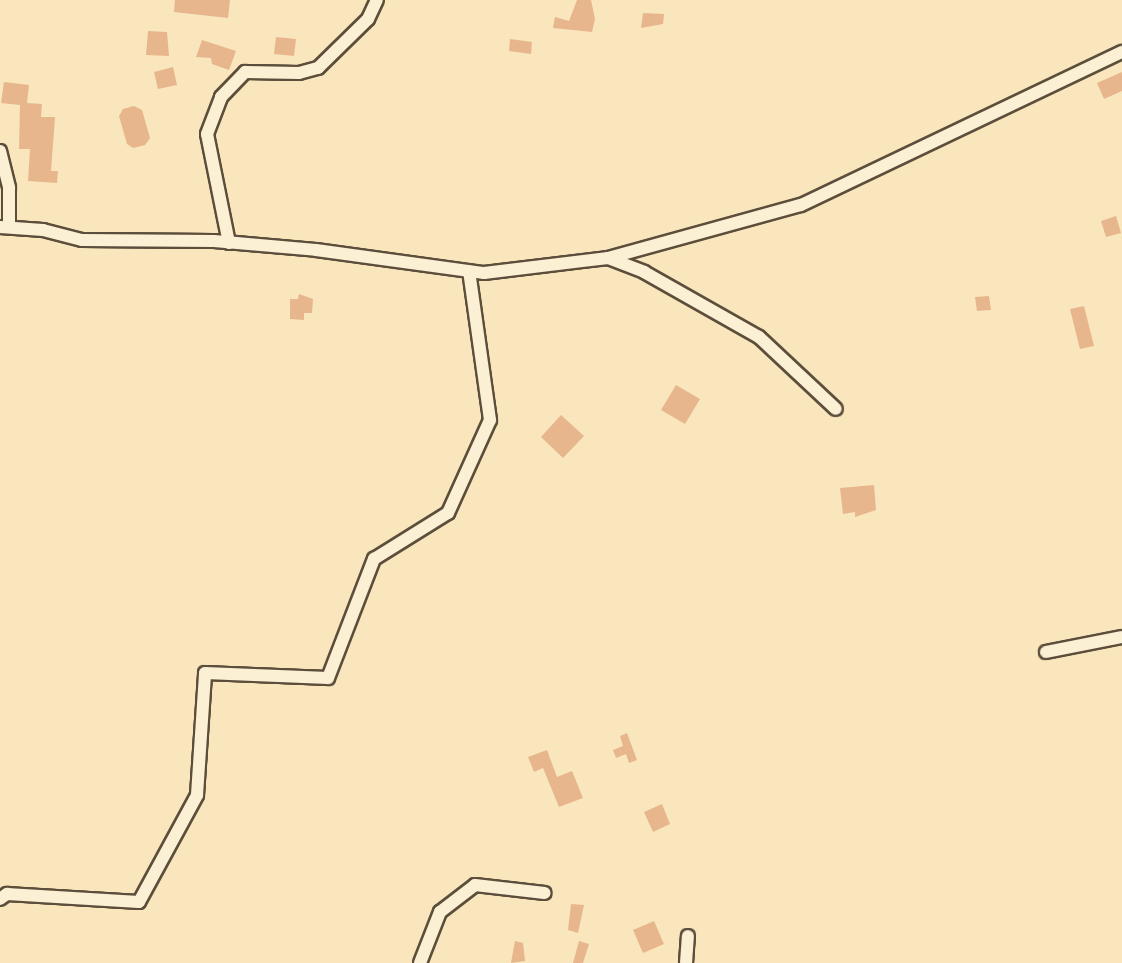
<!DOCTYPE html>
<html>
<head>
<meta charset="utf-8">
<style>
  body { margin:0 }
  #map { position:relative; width:1122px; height:963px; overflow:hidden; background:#f9e6bd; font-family:"IM FELL Great Primer",serif }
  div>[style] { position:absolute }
  .building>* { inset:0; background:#e7b68d }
  .roads { filter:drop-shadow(2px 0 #5c4e3b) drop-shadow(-2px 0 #5c4e3b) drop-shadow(0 2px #5c4e3b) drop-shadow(0 -2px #5c4e3b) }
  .minor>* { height:12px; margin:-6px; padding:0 6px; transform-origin:6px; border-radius:6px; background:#fbefd4 }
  span { translate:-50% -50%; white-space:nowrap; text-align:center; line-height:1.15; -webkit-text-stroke:5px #fbefd4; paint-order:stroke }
</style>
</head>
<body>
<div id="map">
  <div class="building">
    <i style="clip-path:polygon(175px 0,230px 0,228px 18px,174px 12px)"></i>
    <i style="clip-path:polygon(577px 0,591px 0,595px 19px,592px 32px,553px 28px,555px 17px,569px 21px)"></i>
    <i style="clip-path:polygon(643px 13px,664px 14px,663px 24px,641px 28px)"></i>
    <i style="clip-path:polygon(148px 31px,167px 32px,169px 56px,146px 55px)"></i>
    <i style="clip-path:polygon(276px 37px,296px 39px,294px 56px,274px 54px)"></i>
    <i style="clip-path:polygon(510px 39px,532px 42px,531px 54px,509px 51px)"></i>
    <i style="clip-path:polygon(202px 40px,236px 51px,229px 70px,212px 64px,211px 58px,196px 57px)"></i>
    <i style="clip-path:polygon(173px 67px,177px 85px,158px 89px,154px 72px)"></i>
    <i style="clip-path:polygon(1122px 72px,1122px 91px,1104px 99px,1097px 83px)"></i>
    <i style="clip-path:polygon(4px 82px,29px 85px,27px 103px,42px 104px,41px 117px,55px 117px,51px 171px,58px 171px,57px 183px,28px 181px,30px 149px,19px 149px,20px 105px,1px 103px)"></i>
    <i style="clip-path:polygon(134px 106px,142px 110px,150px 138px,145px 145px,133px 148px,127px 144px,119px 116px,123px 109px)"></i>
    <i style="clip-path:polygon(1116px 216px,1121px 233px,1106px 237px,1101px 221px)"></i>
    <i style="clip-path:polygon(299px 294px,313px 299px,312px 313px,304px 313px,304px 320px,290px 319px,290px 299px,298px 299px)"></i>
    <i style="clip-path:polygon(989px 296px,991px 310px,977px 311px,975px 297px)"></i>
    <i style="clip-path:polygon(1084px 306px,1094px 346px,1080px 349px,1070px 309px)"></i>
    <i style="clip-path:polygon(676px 385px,700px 399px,685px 424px,661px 410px)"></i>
    <i style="clip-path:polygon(561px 415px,584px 436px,563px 458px,541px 437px)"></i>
    <i style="clip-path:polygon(874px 485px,876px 510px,855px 517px,855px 512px,843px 514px,840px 488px)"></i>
    <i style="clip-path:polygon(627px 733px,637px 760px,629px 763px,626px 754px,616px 758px,613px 750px,623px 746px,620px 736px)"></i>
    <i style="clip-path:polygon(547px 750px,557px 777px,572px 771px,583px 798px,559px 807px,543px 768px,534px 772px,528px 757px)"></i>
    <i style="clip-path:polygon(662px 804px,670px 824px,653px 832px,644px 812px)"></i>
    <i style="clip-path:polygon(571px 904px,584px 905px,578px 933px,568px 930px)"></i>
    <i style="clip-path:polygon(654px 921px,664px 944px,643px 953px,633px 930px)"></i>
    <i style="clip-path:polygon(515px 941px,523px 943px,525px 961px,511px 963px)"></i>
    <i style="clip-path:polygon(579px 941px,589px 944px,583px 963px,573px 963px)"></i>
  </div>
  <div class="roads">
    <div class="minor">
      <i style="left:0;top:151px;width:38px;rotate:76deg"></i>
      <i style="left:9px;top:188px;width:38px;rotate:90deg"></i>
      <i style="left:0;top:227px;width:43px;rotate:4deg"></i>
      <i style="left:43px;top:230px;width:40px;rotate:14.4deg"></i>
      <i style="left:82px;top:240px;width:132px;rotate:0.4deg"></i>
      <i style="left:214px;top:241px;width:102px;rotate:5deg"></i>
      <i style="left:316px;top:250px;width:170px;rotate:7.8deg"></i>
      <i style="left:484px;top:273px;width:125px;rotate:-6.9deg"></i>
      <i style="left:608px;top:258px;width:39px;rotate:21deg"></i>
      <i style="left:644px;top:272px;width:132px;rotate:29.5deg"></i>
      <i style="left:759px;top:337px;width:105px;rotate:43.1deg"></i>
      <i style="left:229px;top:243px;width:111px;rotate:-101.4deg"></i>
      <i style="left:207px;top:134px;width:40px;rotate:-69deg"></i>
      <i style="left:221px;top:97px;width:35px;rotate:-46deg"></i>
      <i style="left:245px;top:72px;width:54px;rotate:1.1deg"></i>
      <i style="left:299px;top:73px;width:20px;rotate:-15deg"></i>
      <i style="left:318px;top:68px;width:70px;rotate:-44.4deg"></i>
      <i style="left:368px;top:19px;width:21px;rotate:-65deg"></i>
      <i style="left:608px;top:258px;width:200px;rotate:-15.4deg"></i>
      <i style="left:801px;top:205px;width:356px;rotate:-25.5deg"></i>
      <i style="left:1046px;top:652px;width:77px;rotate:-11.2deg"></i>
      <i style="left:0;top:899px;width:9px;rotate:-36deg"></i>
      <i style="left:7px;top:894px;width:132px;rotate:3.5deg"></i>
      <i style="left:139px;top:902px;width:122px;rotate:-61.5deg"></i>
      <i style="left:197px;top:795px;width:122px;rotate:-86.2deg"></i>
      <i style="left:205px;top:673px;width:123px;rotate:2.3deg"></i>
      <i style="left:328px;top:678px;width:128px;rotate:-68.9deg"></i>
      <i style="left:374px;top:559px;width:87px;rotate:-31.9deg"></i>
      <i style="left:448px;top:513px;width:102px;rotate:-65.7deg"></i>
      <i style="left:490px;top:420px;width:150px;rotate:-98deg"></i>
      <i style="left:420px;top:963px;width:55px;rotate:-68.6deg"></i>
      <i style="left:440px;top:912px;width:44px;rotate:-37.6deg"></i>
      <i style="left:475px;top:885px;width:70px;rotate:6.5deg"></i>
      <i style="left:686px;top:963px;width:27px;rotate:-86deg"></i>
    </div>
  </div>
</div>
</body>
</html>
